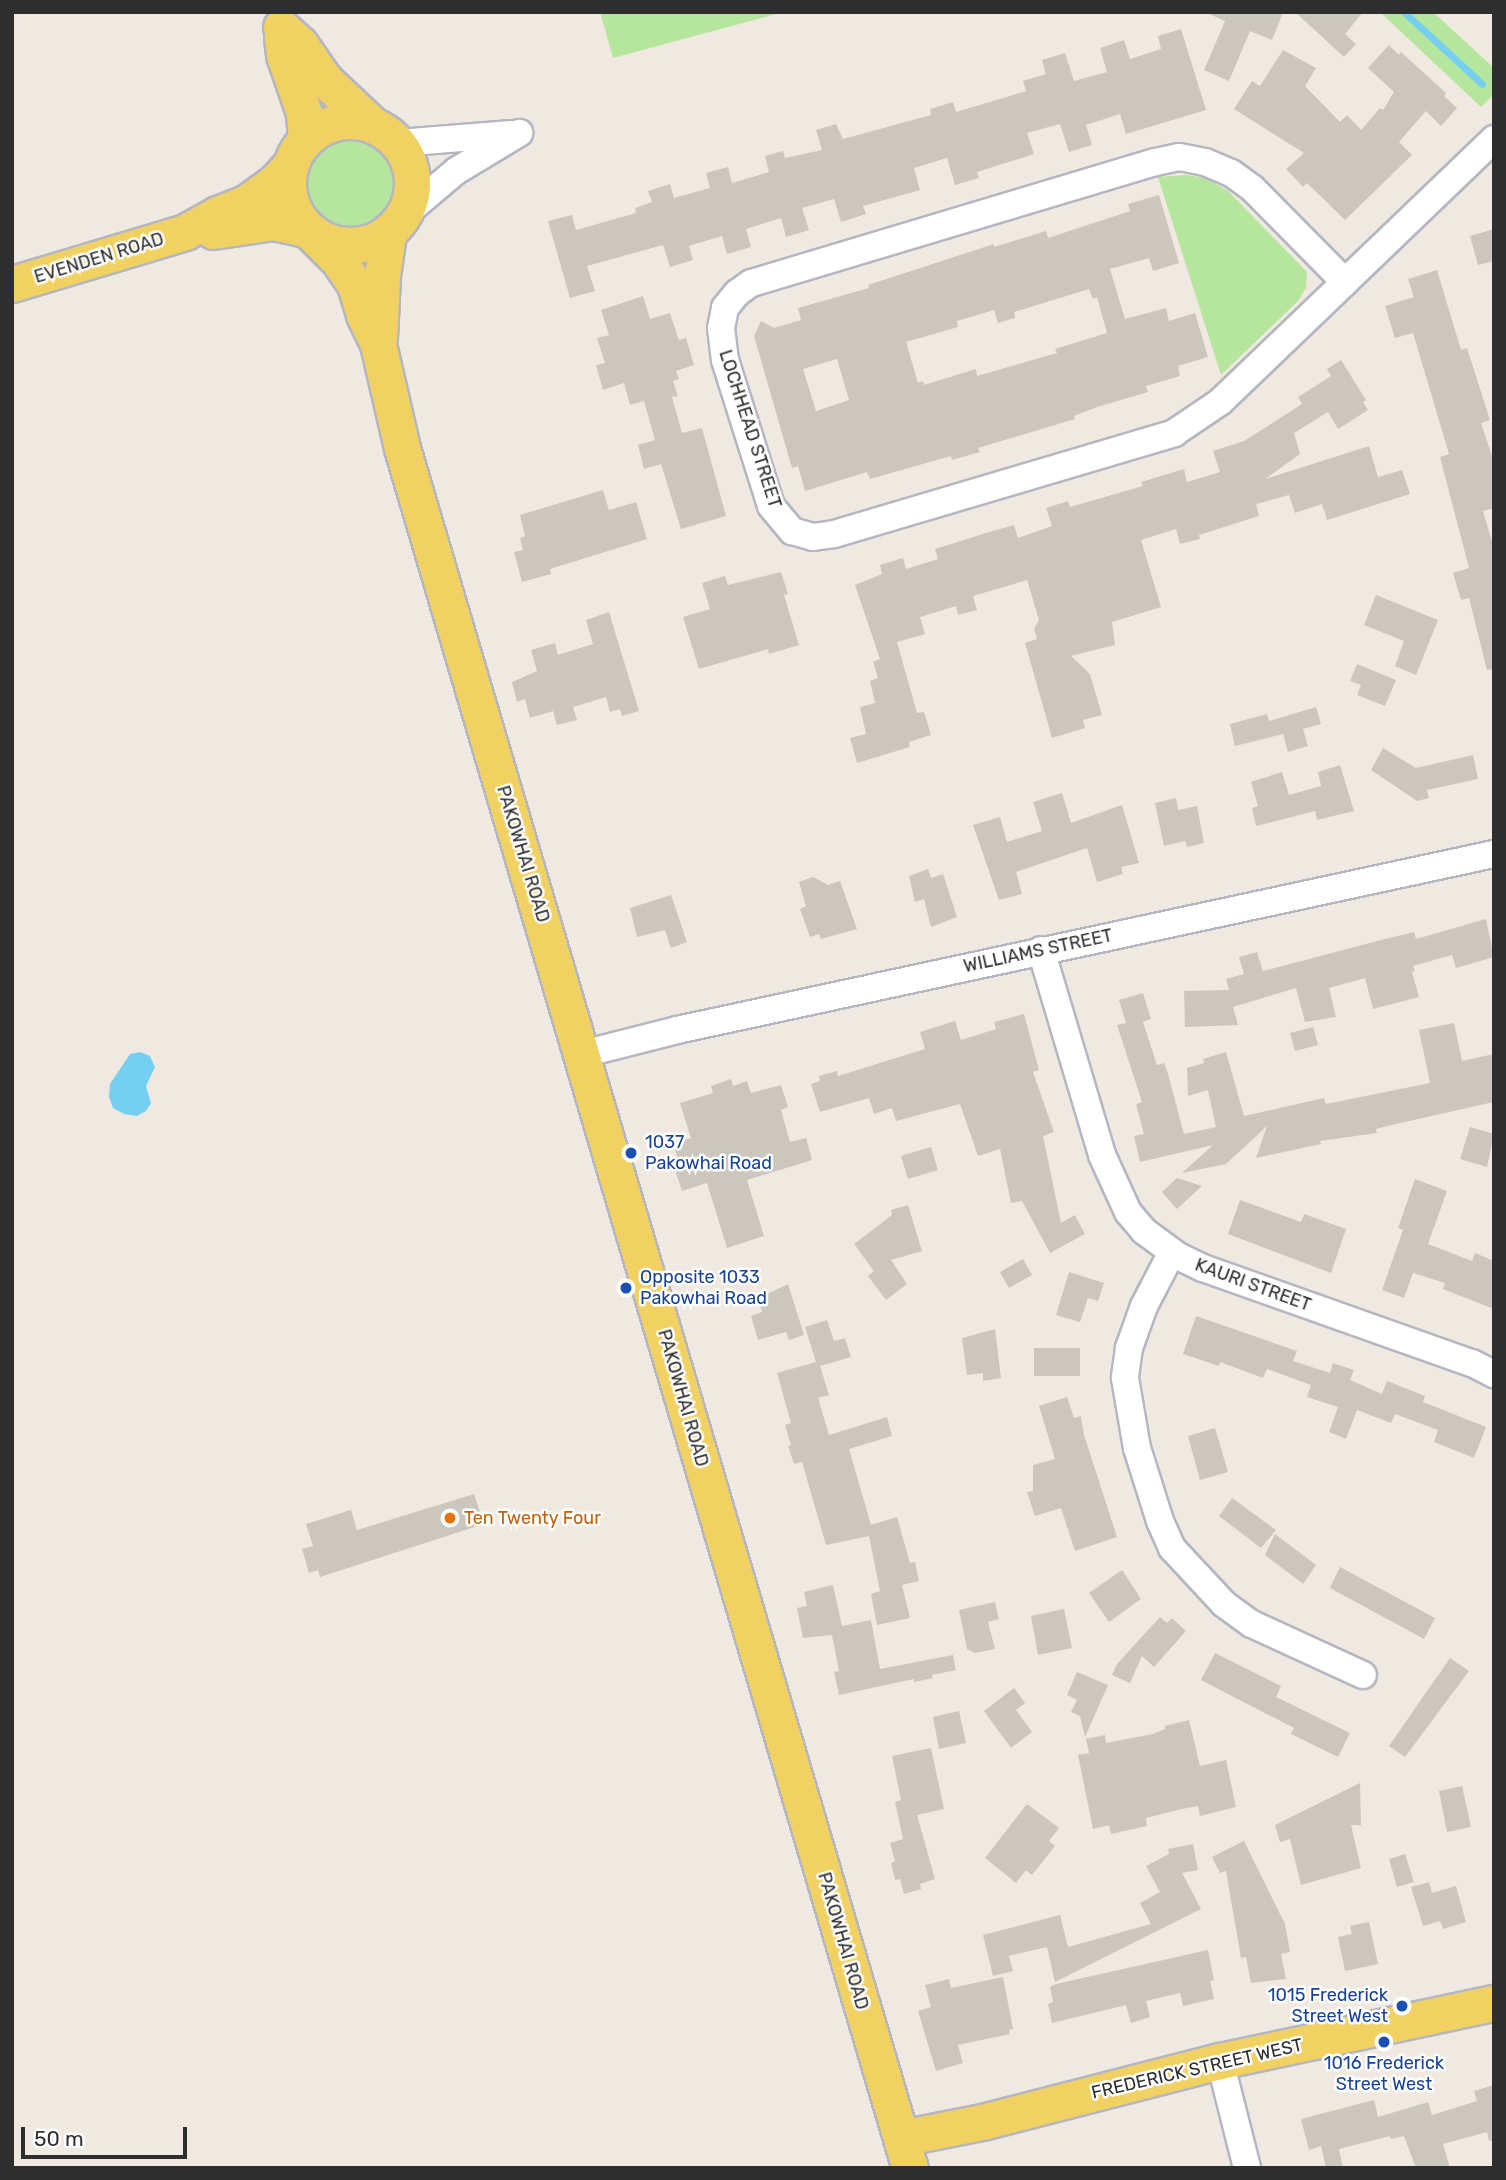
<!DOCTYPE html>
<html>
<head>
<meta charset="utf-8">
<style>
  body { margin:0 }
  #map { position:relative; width:1506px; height:2180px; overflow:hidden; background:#efe9e1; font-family:Rubik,sans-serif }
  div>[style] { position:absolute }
  .green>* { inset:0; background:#b6e59e }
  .round { border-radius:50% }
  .water>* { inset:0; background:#75cff0 }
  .stream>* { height:7px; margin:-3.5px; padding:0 3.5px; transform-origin:3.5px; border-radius:3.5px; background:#75cff0 }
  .building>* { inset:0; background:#cbc7bf }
  .roads { filter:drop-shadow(2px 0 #b4b7c1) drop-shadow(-2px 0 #b4b7c1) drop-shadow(0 2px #b4b7c1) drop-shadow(0 -2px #b4b7c1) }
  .minor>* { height:26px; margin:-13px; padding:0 13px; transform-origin:13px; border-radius:13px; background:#fff }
  .major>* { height:35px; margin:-17.5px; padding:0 17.5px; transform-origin:17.5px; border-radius:17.5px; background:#f2d163 }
  .major>.ring { margin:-17.5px; padding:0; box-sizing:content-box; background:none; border:35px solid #f2d163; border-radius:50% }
  .dots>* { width:19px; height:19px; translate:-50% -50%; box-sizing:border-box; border:4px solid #fff; border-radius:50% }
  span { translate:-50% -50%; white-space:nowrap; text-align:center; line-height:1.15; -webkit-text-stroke:5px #fff; paint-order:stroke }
  .street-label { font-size:18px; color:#2e2e2e }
  .transit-label { font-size:18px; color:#164399 }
  .left { translate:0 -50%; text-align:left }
  .right { translate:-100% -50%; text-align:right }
  .food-label { font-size:18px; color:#c56008 }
  .frame { position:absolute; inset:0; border:14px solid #2e2e2e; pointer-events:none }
  .scale { position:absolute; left:21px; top:2127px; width:166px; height:32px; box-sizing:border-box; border:4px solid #2e2e2e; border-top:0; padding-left:9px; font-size:21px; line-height:24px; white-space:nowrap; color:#2e2e2e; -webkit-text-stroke:5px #fff; paint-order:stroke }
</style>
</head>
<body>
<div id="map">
  <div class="green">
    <i style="clip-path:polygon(600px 12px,783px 12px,613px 58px)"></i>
    <i style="clip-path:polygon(1380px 12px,1433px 12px,1494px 68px,1494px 94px,1481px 107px)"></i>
    <i class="round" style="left:301px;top:134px;width:98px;height:98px"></i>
    <i style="clip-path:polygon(1186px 175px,1206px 178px,1228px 191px,1307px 272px,1306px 288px,1298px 301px,1221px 375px,1158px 177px)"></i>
  </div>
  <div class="water">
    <i style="clip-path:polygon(140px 1052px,150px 1056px,155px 1067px,146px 1086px,151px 1103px,146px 1111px,137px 1116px,124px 1114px,113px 1108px,109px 1097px,110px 1084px,130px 1054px)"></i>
  </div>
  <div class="stream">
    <i style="left:1404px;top:12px;width:106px;rotate:42.7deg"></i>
  </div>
  <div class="building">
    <i style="clip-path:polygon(1205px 12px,1283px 12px,1272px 40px,1250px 31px,1229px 81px,1204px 70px,1225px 21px)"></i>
    <i style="clip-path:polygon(1295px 12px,1363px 12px,1345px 34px,1356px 44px,1344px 57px)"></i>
    <i style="clip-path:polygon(1181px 29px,1206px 110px,1126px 134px,1120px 114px,1086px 125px,1092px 145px,1069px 152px,1060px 124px,1027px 133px,1034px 154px,977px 172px,979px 178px,955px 185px,947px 158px,914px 168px,920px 190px,863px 206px,866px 214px,841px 222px,834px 199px,802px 208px,809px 230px,786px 237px,781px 218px,746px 229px,751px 247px,727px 254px,722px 236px,689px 246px,693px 260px,670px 267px,663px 245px,587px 266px,595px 291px,570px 298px,548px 221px,572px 215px,576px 230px,636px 213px,635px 208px,652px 202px,648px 191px,670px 184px,674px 198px,710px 188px,706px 173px,728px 167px,732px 183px,769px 172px,765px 156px,783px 151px,785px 158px,822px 150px,816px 130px,836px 124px,843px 139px,931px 115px,930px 109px,953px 102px,956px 112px,1026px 91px,1023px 81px,1046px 74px,1042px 60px,1065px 53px,1074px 81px,1107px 72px,1100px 48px,1124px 40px,1130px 59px,1161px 49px,1158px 36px)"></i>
    <i style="clip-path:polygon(1389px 45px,1399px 55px,1401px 52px,1446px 93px,1444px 96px,1457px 108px,1441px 126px,1426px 111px,1399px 142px,1412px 155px,1345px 220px,1307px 183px,1303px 187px,1286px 169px,1304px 153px,1234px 109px,1252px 81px,1260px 86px,1283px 50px,1316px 68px,1305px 86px,1340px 122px,1347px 115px,1361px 130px,1380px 108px,1383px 110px,1394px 92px,1368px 68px)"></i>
    <i style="clip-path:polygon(evenodd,1159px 195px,1179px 263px,1153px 271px,1149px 258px,1110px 269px,1125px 319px,1166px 308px,1169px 321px,1195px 313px,1208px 357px,1178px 366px,1180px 376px,1146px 386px,1148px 392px,1097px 407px,1074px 416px,1075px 419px,978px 448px,980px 452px,952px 460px,951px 456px,870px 479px,867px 472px,805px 491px,798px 466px,792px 468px,754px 336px,761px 321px,774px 328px,801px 320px,798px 308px,869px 288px,868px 285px,994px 244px,994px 247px,1046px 231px,1048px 238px,1130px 211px,1128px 204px,1159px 195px,1089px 289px,1093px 299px,1097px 297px,1107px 333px,1055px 349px,1057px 353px,977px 376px,976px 369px,924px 385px,923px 381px,918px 383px,906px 342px,958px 327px,957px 321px,994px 310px,998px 323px,1015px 318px,1014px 312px,1089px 289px,1159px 195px,837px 359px,849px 400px,816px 411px,803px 369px,837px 359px)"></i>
    <i style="clip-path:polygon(1494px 229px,1494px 261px,1478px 265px,1470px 236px)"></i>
    <i style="clip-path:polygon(1437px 270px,1461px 350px,1467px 348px,1490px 420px,1481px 423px,1494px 462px,1494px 508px,1483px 511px,1494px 548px,1494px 669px,1487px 670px,1469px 598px,1461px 600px,1453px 573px,1469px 568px,1440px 457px,1449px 454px,1413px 333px,1395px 338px,1385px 306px,1414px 297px,1408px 279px)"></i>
    <i style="clip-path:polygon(643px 296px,650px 319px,670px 313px,679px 340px,686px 338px,694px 365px,676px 371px,679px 379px,673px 381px,678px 396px,672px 397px,682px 433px,702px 428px,726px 516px,681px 529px,661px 464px,644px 469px,638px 445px,655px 440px,644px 401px,630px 405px,624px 383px,603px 390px,596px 365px,605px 363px,597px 338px,609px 335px,601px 310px)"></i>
    <i style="clip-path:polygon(1341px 360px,1366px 400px,1363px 402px,1368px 410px,1338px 429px,1328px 412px,1294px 433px,1300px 454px,1265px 479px,1369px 446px,1378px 477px,1402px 470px,1410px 494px,1327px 520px,1322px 504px,1295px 513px,1289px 495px,1256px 504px,1259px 516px,1199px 535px,1200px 539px,1180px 544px,1176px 529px,1141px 540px,1161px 607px,1112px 622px,1115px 645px,1071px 656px,1090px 674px,1102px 715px,1083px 720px,1085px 728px,1052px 738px,1025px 643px,1037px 639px,1034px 629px,1039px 620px,1027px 580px,973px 596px,977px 610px,958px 615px,956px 606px,920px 617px,925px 634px,897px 642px,917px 713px,924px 712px,931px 735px,909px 742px,910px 747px,857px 763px,850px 738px,866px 734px,860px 707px,875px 703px,870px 681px,878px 678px,873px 662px,880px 659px,855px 585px,882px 574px,880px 565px,903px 558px,906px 569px,938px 559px,935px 549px,986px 533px,1014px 525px,1018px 538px,1052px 526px,1046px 508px,1068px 501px,1070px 507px,1143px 486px,1141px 482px,1184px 469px,1187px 482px,1220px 472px,1213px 451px,1244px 441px,1302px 404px,1298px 397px,1331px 376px,1327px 369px)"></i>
    <i style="clip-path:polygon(603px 490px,609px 510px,636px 502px,647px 539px,550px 569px,551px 574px,522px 582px,514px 552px,523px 550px,520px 538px,525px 536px,520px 515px)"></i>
    <i style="clip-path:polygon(781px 572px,788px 594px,784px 595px,799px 645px,769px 654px,768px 649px,699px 669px,683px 617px,710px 609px,702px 583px,725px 576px,728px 585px)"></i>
    <i style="clip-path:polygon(1376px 595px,1438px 620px,1416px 675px,1395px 666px,1404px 641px,1364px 625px)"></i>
    <i style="clip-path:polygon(609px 612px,639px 711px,622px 716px,620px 709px,610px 712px,606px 697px,573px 707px,577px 720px,557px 725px,553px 711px,530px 718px,525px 699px,517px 702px,512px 682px,537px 671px,531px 650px,555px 643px,558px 655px,593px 644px,586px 620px)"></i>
    <i style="clip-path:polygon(1357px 664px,1396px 680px,1385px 706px,1357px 695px,1361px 685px,1350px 681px)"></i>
    <i style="clip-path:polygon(1316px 707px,1321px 724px,1303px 729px,1308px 746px,1288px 752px,1283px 734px,1235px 746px,1230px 724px,1267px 714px,1269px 721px)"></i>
    <i style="clip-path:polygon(1383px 748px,1416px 768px,1473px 755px,1478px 779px,1427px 790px,1429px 798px,1417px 801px,1371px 770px)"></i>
    <i style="clip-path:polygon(1340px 765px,1354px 811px,1317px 820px,1315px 811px,1256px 826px,1252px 808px,1258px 806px,1251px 782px,1282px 772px,1289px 795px,1321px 786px,1318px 772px)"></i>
    <i style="clip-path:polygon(1062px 793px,1071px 823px,1122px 805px,1139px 863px,1121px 867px,1123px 874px,1097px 882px,1087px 848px,1016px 872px,1022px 894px,999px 900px,973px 825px,1000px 817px,1007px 842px,1042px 831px,1033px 802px)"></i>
    <i style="clip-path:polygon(1176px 798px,1178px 810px,1197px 806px,1204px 843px,1187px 847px,1185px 841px,1164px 846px,1155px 803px)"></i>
    <i style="clip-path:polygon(928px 869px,931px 878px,943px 874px,957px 917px,931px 927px,924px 899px,915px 902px,909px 876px)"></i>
    <i style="clip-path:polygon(813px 877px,828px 885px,840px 881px,857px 929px,821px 939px,819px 934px,810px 937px,800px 909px,806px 906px,799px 882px)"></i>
    <i style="clip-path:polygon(671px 895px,687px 942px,671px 948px,665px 930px,637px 937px,630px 908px)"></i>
    <i style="clip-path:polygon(1486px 919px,1494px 957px,1456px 968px,1452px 955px,1413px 966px,1415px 971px,1412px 972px,1419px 997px,1373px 1009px,1365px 978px,1329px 988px,1336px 1017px,1305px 1022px,1296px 988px,1233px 1007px,1238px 1025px,1185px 1027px,1184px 991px,1229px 990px,1226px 979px,1244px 974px,1239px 957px,1257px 952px,1263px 971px,1381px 940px,1414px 932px,1416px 939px)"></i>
    <i style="clip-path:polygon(1143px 993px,1151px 1019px,1143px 1022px,1157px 1065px,1164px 1063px,1168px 1074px,1184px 1134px,1216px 1127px,1208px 1090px,1188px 1096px,1187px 1068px,1204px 1063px,1203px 1059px,1226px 1052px,1244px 1116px,1324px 1098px,1326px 1104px,1430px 1083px,1419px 1030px,1454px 1023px,1462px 1061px,1494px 1054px,1494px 1102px,1387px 1126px,1376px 1129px,1377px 1133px,1320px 1141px,1321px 1144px,1256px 1158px,1267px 1126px,1226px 1164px,1182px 1173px,1213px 1145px,1140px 1162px,1134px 1136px,1144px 1134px,1136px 1104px,1142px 1102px,1117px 1025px,1126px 1023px,1119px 1000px)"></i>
    <i style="clip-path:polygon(1024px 1014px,1039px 1070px,1033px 1072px,1054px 1132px,1043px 1136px,1061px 1223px,1075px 1215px,1085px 1234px,1050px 1253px,1022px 1201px,1011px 1203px,1000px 1149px,978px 1156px,960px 1104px,896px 1121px,892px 1108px,874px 1114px,869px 1098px,820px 1112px,811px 1084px,820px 1081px,819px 1076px,837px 1071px,838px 1076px,925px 1049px,920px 1032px,955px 1021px,961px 1040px,996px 1029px,994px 1022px)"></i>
    <i style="clip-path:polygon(1313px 1027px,1318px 1045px,1295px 1051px,1290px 1033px)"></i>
    <i style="clip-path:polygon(731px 1079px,733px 1086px,747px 1081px,751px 1093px,781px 1085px,788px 1107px,781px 1110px,790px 1142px,806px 1138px,812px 1160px,747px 1180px,764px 1236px,727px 1248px,707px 1183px,682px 1191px,675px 1170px,681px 1169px,673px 1144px,691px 1138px,680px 1103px,713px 1093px,711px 1086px)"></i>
    <i style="clip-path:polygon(1470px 1127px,1494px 1134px,1487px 1167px,1460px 1159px)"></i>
    <i style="clip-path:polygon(931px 1147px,938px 1170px,908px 1179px,901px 1156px)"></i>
    <i style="clip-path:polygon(1177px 1178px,1202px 1186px,1177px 1209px,1162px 1192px)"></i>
    <i style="clip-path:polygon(1415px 1179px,1447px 1191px,1428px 1244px,1472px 1261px,1475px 1253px,1494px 1261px,1494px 1309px,1443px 1289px,1445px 1283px,1413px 1273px,1404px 1298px,1382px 1290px,1403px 1230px,1398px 1228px)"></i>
    <i style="clip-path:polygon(1240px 1200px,1301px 1222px,1304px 1214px,1346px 1229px,1331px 1273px,1228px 1234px)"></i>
    <i style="clip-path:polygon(908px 1205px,922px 1251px,891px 1260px,907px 1284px,886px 1300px,868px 1276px,874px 1271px,854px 1244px,892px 1215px,891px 1210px)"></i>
    <i style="clip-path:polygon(1023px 1259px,1032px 1275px,1009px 1288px,1000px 1272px)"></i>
    <i style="clip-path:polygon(1069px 1272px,1104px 1283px,1098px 1301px,1088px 1298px,1080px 1322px,1056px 1315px)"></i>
    <i style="clip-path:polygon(788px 1284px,804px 1335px,789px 1340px,786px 1332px,758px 1340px,751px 1316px,762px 1312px,758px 1298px)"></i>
    <i style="clip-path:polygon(1196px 1316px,1297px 1351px,1293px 1361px,1330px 1373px,1333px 1363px,1354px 1370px,1350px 1380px,1382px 1394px,1387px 1381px,1425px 1396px,1423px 1402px,1486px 1427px,1474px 1458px,1434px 1442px,1438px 1430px,1395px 1414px,1391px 1423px,1357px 1410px,1346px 1439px,1329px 1432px,1338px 1407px,1307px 1397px,1311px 1385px,1267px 1369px,1263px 1378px,1220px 1362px,1219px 1366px,1183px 1354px)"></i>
    <i style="clip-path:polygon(827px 1320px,834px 1341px,845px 1338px,851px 1357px,820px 1366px,829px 1395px,818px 1398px,829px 1435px,887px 1417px,892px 1436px,849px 1449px,871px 1525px,897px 1517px,910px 1563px,915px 1562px,919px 1581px,902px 1585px,910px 1618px,877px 1625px,871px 1594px,880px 1591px,869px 1536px,826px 1545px,802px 1462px,794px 1464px,788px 1446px,791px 1445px,785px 1425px,791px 1423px,777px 1373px,816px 1362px,805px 1327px)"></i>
    <i style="clip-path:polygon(995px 1329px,1001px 1378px,983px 1381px,983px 1373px,967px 1375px,962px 1338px)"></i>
    <i style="clip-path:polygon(1034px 1348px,1080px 1348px,1080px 1376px,1034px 1376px)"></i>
    <i style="clip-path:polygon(1067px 1397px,1074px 1418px,1081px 1416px,1084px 1435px,1117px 1537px,1075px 1551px,1061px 1508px,1035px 1516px,1027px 1492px,1033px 1491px,1033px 1465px,1055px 1459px,1039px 1406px)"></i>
    <i style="clip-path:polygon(1215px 1428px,1228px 1472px,1200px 1480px,1188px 1436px)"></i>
    <i style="clip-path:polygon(474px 1494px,484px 1524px,320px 1577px,318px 1570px,309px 1573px,302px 1549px,313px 1546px,306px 1524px,351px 1510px,357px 1530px)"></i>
    <i style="clip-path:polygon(1232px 1498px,1276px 1530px,1261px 1548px,1219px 1516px)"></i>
    <i style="clip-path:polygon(1275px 1534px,1316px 1565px,1303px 1584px,1265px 1555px)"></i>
    <i style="clip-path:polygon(1340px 1567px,1435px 1618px,1424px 1639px,1330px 1588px)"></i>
    <i style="clip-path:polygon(1122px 1570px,1141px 1599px,1109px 1622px,1089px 1593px)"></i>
    <i style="clip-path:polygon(833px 1585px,842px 1626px,871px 1620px,880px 1669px,953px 1655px,956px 1670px,932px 1675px,933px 1678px,914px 1682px,914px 1679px,839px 1695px,834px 1672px,839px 1671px,832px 1635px,803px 1638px,797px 1608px,807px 1606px,804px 1592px)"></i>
    <i style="clip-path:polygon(995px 1602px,999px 1619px,988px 1622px,995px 1649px,975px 1653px,967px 1649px,959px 1610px)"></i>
    <i style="clip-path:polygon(1064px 1609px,1072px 1648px,1038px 1655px,1031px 1616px)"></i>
    <i style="clip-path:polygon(1160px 1617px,1167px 1623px,1172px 1618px,1186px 1631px,1154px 1667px,1142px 1656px,1130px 1683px,1112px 1675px,1117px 1664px)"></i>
    <i style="clip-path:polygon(1215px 1653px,1281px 1686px,1276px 1697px,1350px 1733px,1338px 1757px,1291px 1734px,1294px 1728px,1201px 1680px)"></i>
    <i style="clip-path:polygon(1450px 1658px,1469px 1671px,1405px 1757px,1389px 1746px)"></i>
    <i style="clip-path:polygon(1077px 1672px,1108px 1685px,1085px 1737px,1080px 1716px,1071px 1712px,1077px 1700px,1067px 1695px)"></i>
    <i style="clip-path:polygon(1014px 1688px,1025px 1703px,1016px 1710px,1032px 1732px,1011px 1748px,984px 1711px)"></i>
    <i style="clip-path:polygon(959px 1711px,966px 1743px,939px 1749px,933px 1717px)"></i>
    <i style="clip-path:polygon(1189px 1720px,1200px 1766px,1226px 1760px,1236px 1807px,1200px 1816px,1198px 1806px,1182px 1809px,1146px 1818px,1147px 1826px,1111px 1834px,1109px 1825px,1093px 1829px,1078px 1755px,1089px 1753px,1086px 1739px,1105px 1735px,1106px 1743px,1153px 1734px,1165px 1729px,1165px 1726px)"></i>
    <i style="clip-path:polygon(931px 1748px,944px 1809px,917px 1815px,935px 1879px,920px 1884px,921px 1889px,904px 1894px,900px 1879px,895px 1880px,891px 1863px,895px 1861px,890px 1843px,903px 1839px,895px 1802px,901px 1800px,892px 1756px)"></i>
    <i style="clip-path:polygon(1360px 1783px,1361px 1825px,1351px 1825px,1361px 1868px,1301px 1885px,1290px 1839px,1280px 1842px,1275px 1825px)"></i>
    <i style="clip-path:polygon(1462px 1786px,1471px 1827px,1447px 1832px,1439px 1791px)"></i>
    <i style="clip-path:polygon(1027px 1804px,1059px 1828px,1049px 1841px,1055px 1846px,1032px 1875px,1026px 1870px,1016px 1883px,985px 1858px)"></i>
    <i style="clip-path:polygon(1244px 1841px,1285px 1924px,1290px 1952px,1281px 1954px,1286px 1979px,1251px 1983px,1246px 1957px,1241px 1958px,1226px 1871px,1220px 1873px,1212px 1857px)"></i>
    <i style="clip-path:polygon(1193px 1844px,1198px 1870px,1182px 1873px,1201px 1909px,1055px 1982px,1047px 1947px,1009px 1956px,1013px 1971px,993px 1976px,983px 1935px,1060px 1915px,1068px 1947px,1151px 1924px,1140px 1903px,1160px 1892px,1146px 1866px,1169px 1854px,1168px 1849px)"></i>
    <i style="clip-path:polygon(1405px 1854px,1414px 1882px,1397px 1887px,1389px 1859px)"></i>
    <i style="clip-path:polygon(1429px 1882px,1432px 1893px,1456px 1886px,1466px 1922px,1443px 1929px,1440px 1921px,1423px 1926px,1411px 1887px)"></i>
    <i style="clip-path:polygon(1369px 1922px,1378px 1964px,1345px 1971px,1338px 1937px,1352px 1934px,1350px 1926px)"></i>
    <i style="clip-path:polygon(1208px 1950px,1214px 1980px,1210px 1981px,1214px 1999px,1183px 2006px,1180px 1993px,1146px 2001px,1150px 2017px,1131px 2023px,1126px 2005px,1052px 2023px,1048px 2004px,1053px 2002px,1050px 1987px,1056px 1984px)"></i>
    <i style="clip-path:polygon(1003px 1977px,1013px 2029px,1009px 2030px,1010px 2034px,958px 2045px,963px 2063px,936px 2071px,918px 2011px,931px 2007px,925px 1985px,949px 1979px,951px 1988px)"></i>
    <i style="clip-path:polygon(1494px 2085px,1494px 2140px,1489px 2141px,1487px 2132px,1443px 2144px,1450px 2168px,1416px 2168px,1404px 2136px,1391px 2139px,1390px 2136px,1339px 2149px,1343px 2168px,1326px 2168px,1321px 2146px,1309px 2150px,1301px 2119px,1374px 2100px,1378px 2117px,1428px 2102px,1432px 2115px,1477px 2101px,1474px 2091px)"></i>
  </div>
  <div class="roads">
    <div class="minor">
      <i style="left:398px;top:143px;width:114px;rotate:-4.5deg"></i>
      <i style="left:405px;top:214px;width:67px;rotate:-40.1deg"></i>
      <i style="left:456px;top:171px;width:74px;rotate:-31.1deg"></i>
      <i style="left:1345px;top:282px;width:132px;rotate:-134.7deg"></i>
      <i style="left:1252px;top:188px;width:26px;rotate:-144deg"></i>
      <i style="left:1231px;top:173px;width:28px;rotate:-157deg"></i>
      <i style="left:1205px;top:162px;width:26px;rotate:-169deg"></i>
      <i style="left:1179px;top:157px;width:25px;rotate:168deg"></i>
      <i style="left:1155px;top:162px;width:422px;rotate:163.3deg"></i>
      <i style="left:751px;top:283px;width:17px;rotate:144deg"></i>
      <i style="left:737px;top:293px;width:19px;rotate:129deg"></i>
      <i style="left:725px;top:308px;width:20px;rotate:101deg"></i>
      <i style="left:721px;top:328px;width:32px;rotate:83deg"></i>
      <i style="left:725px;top:360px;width:153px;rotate:72.5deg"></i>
      <i style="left:771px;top:506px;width:33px;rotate:50deg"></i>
      <i style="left:792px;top:531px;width:22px;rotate:16deg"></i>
      <i style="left:813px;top:537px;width:21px;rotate:-8deg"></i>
      <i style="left:834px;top:534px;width:355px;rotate:-16.5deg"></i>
      <i style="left:1174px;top:433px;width:55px;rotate:-34deg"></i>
      <i style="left:1220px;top:402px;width:173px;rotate:-43.8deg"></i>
      <i style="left:1345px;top:282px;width:207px;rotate:-43.8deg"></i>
      <i style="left:1041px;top:950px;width:214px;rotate:73.4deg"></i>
      <i style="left:1102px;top:1155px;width:63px;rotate:65.5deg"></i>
      <i style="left:1128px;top:1212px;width:25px;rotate:50deg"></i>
      <i style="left:1144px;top:1231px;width:42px;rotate:36.3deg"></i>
      <i style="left:1178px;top:1256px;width:28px;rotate:26deg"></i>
      <i style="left:1203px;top:1268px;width:285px;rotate:19.5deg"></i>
      <i style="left:1472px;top:1363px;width:25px;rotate:27deg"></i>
      <i style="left:583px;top:1054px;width:97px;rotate:-14.3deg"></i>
      <i style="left:677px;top:1030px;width:836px;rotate:-12.16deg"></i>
      <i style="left:1172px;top:1252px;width:61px;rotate:117.4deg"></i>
      <i style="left:1144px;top:1306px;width:45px;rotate:109.7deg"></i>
      <i style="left:1129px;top:1348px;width:30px;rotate:98deg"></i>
      <i style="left:1125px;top:1378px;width:71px;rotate:80.3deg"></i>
      <i style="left:1137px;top:1448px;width:77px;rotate:72.5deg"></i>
      <i style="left:1160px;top:1521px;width:30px;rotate:66deg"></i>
      <i style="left:1172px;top:1548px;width:76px;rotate:47.1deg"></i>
      <i style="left:1224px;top:1604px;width:34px;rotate:36deg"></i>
      <i style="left:1252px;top:1624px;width:122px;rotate:24.7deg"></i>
      <i style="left:1220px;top:2061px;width:110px;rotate:75.8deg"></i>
    </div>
    <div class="major">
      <i style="left:281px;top:27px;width:25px;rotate:42deg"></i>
      <i style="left:300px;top:44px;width:44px;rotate:55.2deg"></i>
      <i style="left:325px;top:80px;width:66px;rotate:43.2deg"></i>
      <i style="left:282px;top:38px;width:17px;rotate:83deg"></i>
      <i style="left:284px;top:55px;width:61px;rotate:71deg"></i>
      <i style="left:304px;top:113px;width:26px;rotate:86deg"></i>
      <i class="ring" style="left:288px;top:121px;width:89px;height:89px"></i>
      <i style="left:213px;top:231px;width:61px;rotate:-8.5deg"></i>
      <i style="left:273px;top:222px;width:35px;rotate:12deg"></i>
      <i style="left:309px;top:231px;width:42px;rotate:45deg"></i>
      <i style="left:339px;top:261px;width:29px;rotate:56deg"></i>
      <i style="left:355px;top:285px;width:31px;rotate:73deg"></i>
      <i style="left:364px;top:315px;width:32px;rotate:64deg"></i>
      <i style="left:378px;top:344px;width:107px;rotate:77deg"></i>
      <i style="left:402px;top:448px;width:1793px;rotate:73.55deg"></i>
      <i style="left:12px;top:284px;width:181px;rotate:-16.7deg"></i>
      <i style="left:185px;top:232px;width:37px;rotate:-29deg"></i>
      <i style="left:217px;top:214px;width:31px;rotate:-21deg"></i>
      <i style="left:246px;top:203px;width:34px;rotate:-36deg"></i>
      <i style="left:274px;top:183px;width:24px;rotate:-48deg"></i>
      <i style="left:379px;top:338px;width:62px;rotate:-87.2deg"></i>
      <i style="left:382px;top:276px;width:42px;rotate:-81.9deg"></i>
      <i style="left:901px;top:2138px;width:83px;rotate:-11.2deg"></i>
      <i style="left:982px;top:2122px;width:246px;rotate:-14.4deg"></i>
      <i style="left:1220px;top:2061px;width:280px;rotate:-12deg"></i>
    </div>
  </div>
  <div class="dots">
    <i style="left:631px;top:1153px;background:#1a4fb4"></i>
    <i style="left:626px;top:1288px;background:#1a4fb4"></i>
    <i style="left:450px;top:1518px;background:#e8710a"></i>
    <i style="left:1402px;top:2006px;background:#1a4fb4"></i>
    <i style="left:1384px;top:2042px;background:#1a4fb4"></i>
  </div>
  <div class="street-label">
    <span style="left:99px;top:258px;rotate:-17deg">EVENDEN ROAD</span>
    <span style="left:750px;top:429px;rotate:72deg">LOCHHEAD STREET</span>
    <span style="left:523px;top:854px;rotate:73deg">PAKOWHAI ROAD</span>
    <span style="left:1038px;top:951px;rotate:-12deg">WILLIAMS STREET</span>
    <span style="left:1253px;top:1285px;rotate:20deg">KAURI STREET</span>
    <span style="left:683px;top:1398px;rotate:74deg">PAKOWHAI ROAD</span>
    <span style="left:843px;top:1941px;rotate:74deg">PAKOWHAI ROAD</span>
    <span style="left:1197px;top:2069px;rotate:-13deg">FREDERICK STREET WEST</span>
  </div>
  <div class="transit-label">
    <span class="left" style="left:645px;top:1153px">1037<br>Pakowhai Road</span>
    <span class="left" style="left:640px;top:1288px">Opposite 1033<br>Pakowhai Road</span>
    <span class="right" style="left:1388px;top:2006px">1015 Frederick<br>Street West</span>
    <span style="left:1384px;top:2074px">1016 Frederick<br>Street West</span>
  </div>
  <div class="food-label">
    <span class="left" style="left:464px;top:1518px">Ten Twenty Four</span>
  </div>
  <div class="frame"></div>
  <div class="scale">50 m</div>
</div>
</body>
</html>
